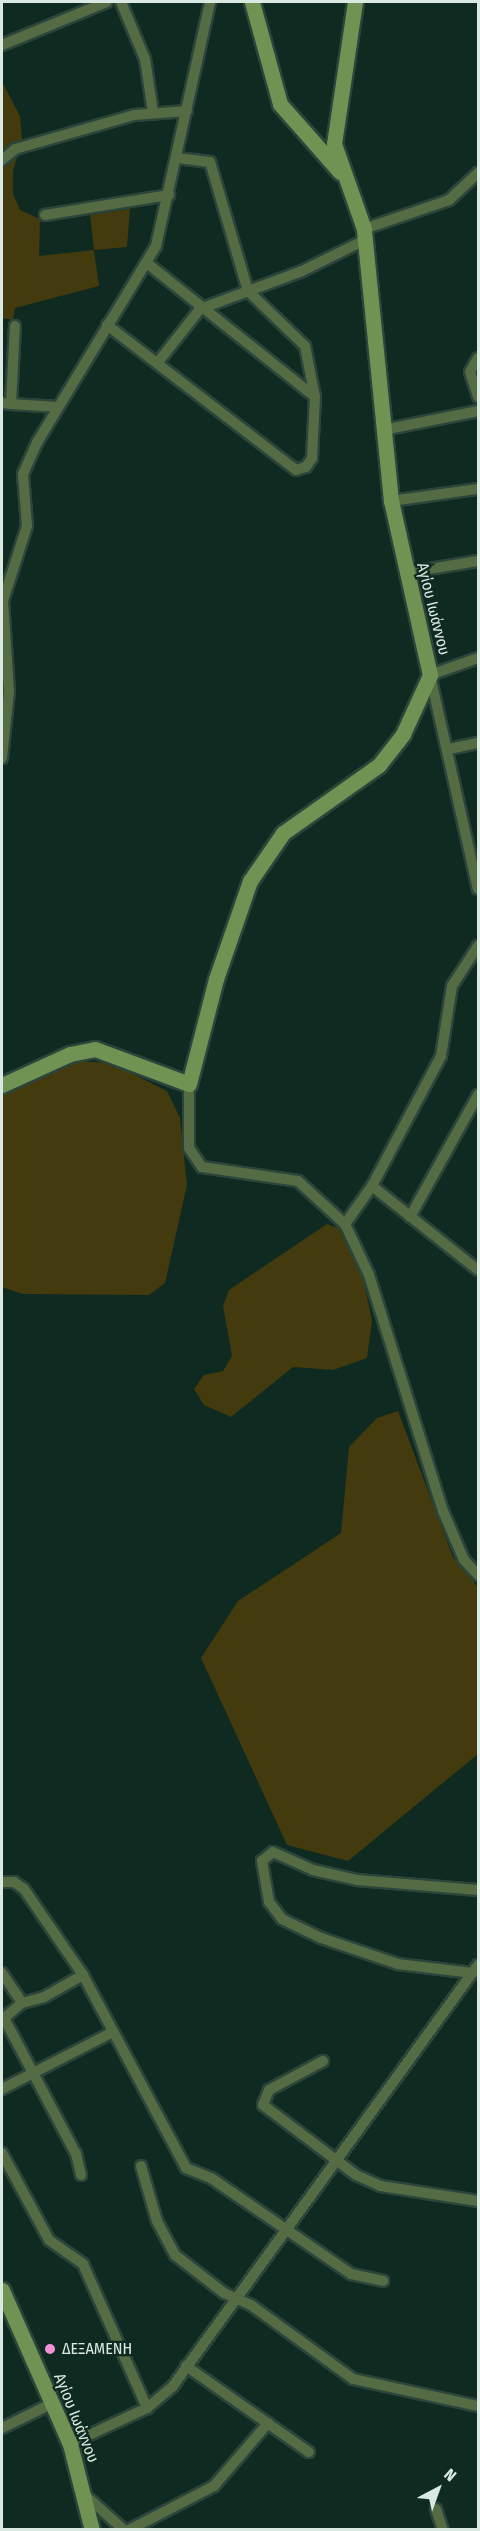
<!DOCTYPE html>
<html>
<head>
<meta charset="utf-8">
<style>
  body { margin:0 }
  #map { position:relative; width:480px; height:2531px; overflow:hidden; background:#0f2a20; font-family:"Fira Sans Condensed",sans-serif }
  div>[style] { position:absolute }
  .green>* { inset:0; background:#433a0e }
  .roads { filter:drop-shadow(2px 0 #2b453b) drop-shadow(-2px 0 #2b453b) drop-shadow(0 2px #2b453b) drop-shadow(0 -2px #2b453b) }
  .street>* { height:10px; margin:-5px; padding:0 5px; transform-origin:5px; border-radius:5px; background:#556b44 }
  .secondary>* { height:15px; margin:-7.5px; padding:0 7.5px; transform-origin:7.5px; border-radius:7.5px; background:#709353 }
  .dots>* { width:16px; height:16px; translate:-50% -50%; box-sizing:border-box; border:3px solid #0f2a20; border-radius:50% }
  span { translate:-50% -50%; white-space:nowrap; text-align:center; line-height:1.15; -webkit-text-stroke:4.5px #0f2a20; paint-order:stroke }
  .street-label { font-size:16px; color:#dae9e2 }
  .poi-label { font-size:16px; color:#dae9e2 }
  .left { translate:0 -50%; text-align:left }
  .frame { position:absolute; inset:0; border:3px solid #dae9e2; pointer-events:none }
  .north { position:absolute; left:408px; top:2459px; width:60px; height:60px; -webkit-text-stroke:4px #0f2a20; paint-order:stroke; rotate:41deg; font-size:16px; font-weight:700; line-height:24px; text-align:center; color:#dae9e2 }
  .north::after { content:''; display:block; margin:auto; width:21px; height:27px; background:#dae9e2; clip-path:polygon(50% 0,100% 100%,50% 72%,0 100%) }
</style>
</head>
<body>
<div id="map">
  <div class="green">
    <i style="clip-path:polygon(2px 82px,20px 116px,22px 140px,13px 171px,13px 194px,20px 210px,40px 219px,39px 256px,94px 250px,90px 215px,130px 209px,127px 247px,94px 250px,99px 286px,15px 308px,13px 320px,2px 318px)"></i>
    <i style="clip-path:polygon(75px 1061px,111px 1063px,167px 1091px,180px 1118px,187px 1185px,165px 1283px,149px 1295px,23px 1294px,2px 1287px,2px 1095px)"></i>
    <i style="clip-path:polygon(327px 1224px,338px 1228px,362px 1272px,372px 1321px,367px 1358px,333px 1370px,293px 1367px,231px 1417px,204px 1405px,194px 1389px,204px 1375px,223px 1371px,232px 1356px,223px 1306px,229px 1290px)"></i>
    <i style="clip-path:polygon(398px 1411px,453px 1557px,478px 1587px,478px 1754px,348px 1861px,287px 1845px,201px 1658px,238px 1601px,341px 1533px,349px 1447px,377px 1418px)"></i>
  </div>
  <div class="roads">
    <div class="street">
      <i style="left:121px;top:2px;width:62px;rotate:67.2deg"></i>
      <i style="left:145px;top:59px;width:54px;rotate:81.4deg"></i>
      <i style="left:2px;top:45px;width:113px;rotate:-22.3deg"></i>
      <i style="left:2px;top:160px;width:17px;rotate:-40deg"></i>
      <i style="left:15px;top:149px;width:124px;rotate:-15.9deg"></i>
      <i style="left:134px;top:115px;width:53px;rotate:-4.3deg"></i>
      <i style="left:45px;top:215px;width:126px;rotate:-9.2deg"></i>
      <i style="left:364px;top:229px;width:90px;rotate:-18.8deg"></i>
      <i style="left:449px;top:200px;width:40px;rotate:-43deg"></i>
      <i style="left:148px;top:264px;width:213px;rotate:38.5deg"></i>
      <i style="left:107px;top:325px;width:238px;rotate:37.5deg"></i>
      <i style="left:296px;top:470px;width:10px;rotate:-17deg"></i>
      <i style="left:306px;top:467px;width:11px;rotate:-56deg"></i>
      <i style="left:312px;top:458px;width:61px;rotate:-87.2deg"></i>
      <i style="left:315px;top:397px;width:52px;rotate:-101.1deg"></i>
      <i style="left:305px;top:346px;width:79px;rotate:-136deg"></i>
      <i style="left:248px;top:291px;width:134px;rotate:-106.4deg"></i>
      <i style="left:210px;top:162px;width:33px;rotate:-173deg"></i>
      <i style="left:478px;top:358px;width:16px;rotate:120deg"></i>
      <i style="left:470px;top:372px;width:26px;rotate:72deg"></i>
      <i style="left:159px;top:361px;width:66px;rotate:-51.7deg"></i>
      <i style="left:200px;top:309px;width:109px;rotate:-20.4deg"></i>
      <i style="left:302px;top:271px;width:70px;rotate:-26.2deg"></i>
      <i style="left:2px;top:403px;width:9px;rotate:6deg"></i>
      <i style="left:11px;top:404px;width:78px;rotate:-87.1deg"></i>
      <i style="left:11px;top:404px;width:47px;rotate:3.7deg"></i>
      <i style="left:383px;top:430px;width:97px;rotate:-11.3deg"></i>
      <i style="left:391px;top:501px;width:88px;rotate:-7.9deg"></i>
      <i style="left:405px;top:573px;width:74px;rotate:-9.3deg"></i>
      <i style="left:478px;top:658px;width:51px;rotate:160.5deg"></i>
      <i style="left:430px;top:675px;width:219px;rotate:77.4deg"></i>
      <i style="left:449px;top:749px;width:30px;rotate:-12deg"></i>
      <i style="left:2px;top:758px;width:67px;rotate:-84deg"></i>
      <i style="left:9px;top:691px;width:90px;rotate:-93.8deg"></i>
      <i style="left:3px;top:601px;width:79px;rotate:-72.3deg"></i>
      <i style="left:27px;top:526px;width:52px;rotate:-94.4deg"></i>
      <i style="left:23px;top:474px;width:36px;rotate:-66deg"></i>
      <i style="left:38px;top:441px;width:228px;rotate:-58.8deg"></i>
      <i style="left:156px;top:246px;width:250px;rotate:-77.5deg"></i>
      <i style="left:189px;top:1084px;width:64px;rotate:90deg"></i>
      <i style="left:189px;top:1148px;width:23px;rotate:56deg"></i>
      <i style="left:202px;top:1167px;width:97px;rotate:8.3deg"></i>
      <i style="left:298px;top:1181px;width:64px;rotate:42.5deg"></i>
      <i style="left:345px;top:1224px;width:56px;rotate:64.8deg"></i>
      <i style="left:369px;top:1275px;width:247px;rotate:72.6deg"></i>
      <i style="left:443px;top:1511px;width:53px;rotate:66.8deg"></i>
      <i style="left:464px;top:1560px;width:21px;rotate:47deg"></i>
      <i style="left:372px;top:1186px;width:135px;rotate:38.4deg"></i>
      <i style="left:410px;top:1217px;width:140px;rotate:-60.9deg"></i>
      <i style="left:345px;top:1224px;width:47px;rotate:-54.6deg"></i>
      <i style="left:372px;top:1186px;width:147px;rotate:-62deg"></i>
      <i style="left:441px;top:1056px;width:71px;rotate:-81.1deg"></i>
      <i style="left:452px;top:986px;width:48px;rotate:-57deg"></i>
      <i style="left:2px;top:1882px;width:12px"></i>
      <i style="left:14px;top:1882px;width:12px;rotate:35deg"></i>
      <i style="left:24px;top:1889px;width:104px;rotate:55.5deg"></i>
      <i style="left:83px;top:1975px;width:219px;rotate:61.9deg"></i>
      <i style="left:186px;top:2168px;width:27px;rotate:22deg"></i>
      <i style="left:211px;top:2178px;width:170px;rotate:34.4deg"></i>
      <i style="left:351px;top:2274px;width:33px;rotate:12deg"></i>
      <i style="left:2px;top:1973px;width:36px;rotate:56deg"></i>
      <i style="left:473px;top:1973px;width:76px;rotate:-173.2deg"></i>
      <i style="left:398px;top:1964px;width:81px;rotate:-161.3deg"></i>
      <i style="left:321px;top:1938px;width:43px;rotate:-154deg"></i>
      <i style="left:282px;top:1919px;width:21px;rotate:-127deg"></i>
      <i style="left:269px;top:1902px;width:42px;rotate:-99.7deg"></i>
      <i style="left:262px;top:1861px;width:14px;rotate:-39deg"></i>
      <i style="left:273px;top:1852px;width:44px;rotate:24.2deg"></i>
      <i style="left:313px;top:1870px;width:45px;rotate:12.8deg"></i>
      <i style="left:357px;top:1880px;width:121px;rotate:4.7deg"></i>
      <i style="left:323px;top:2061px;width:61px;rotate:151.8deg"></i>
      <i style="left:269px;top:2090px;width:16px;rotate:112deg"></i>
      <i style="left:263px;top:2105px;width:116px;rotate:37deg"></i>
      <i style="left:356px;top:2175px;width:27px;rotate:24deg"></i>
      <i style="left:381px;top:2186px;width:98px;rotate:8.8deg"></i>
      <i style="left:2px;top:2089px;width:125px;rotate:-27.2deg"></i>
      <i style="left:2px;top:2153px;width:99px;rotate:61.6deg"></i>
      <i style="left:49px;top:2240px;width:42px;rotate:35.2deg"></i>
      <i style="left:83px;top:2264px;width:158px;rotate:66deg"></i>
      <i style="left:141px;top:2166px;width:57px;rotate:73.8deg"></i>
      <i style="left:157px;top:2221px;width:38px;rotate:62deg"></i>
      <i style="left:175px;top:2255px;width:62px;rotate:37.8deg"></i>
      <i style="left:224px;top:2293px;width:30px;rotate:24deg"></i>
      <i style="left:251px;top:2305px;width:126px;rotate:36deg"></i>
      <i style="left:353px;top:2379px;width:128px;rotate:12.2deg"></i>
      <i style="left:81px;top:2175px;width:22px;rotate:-103deg"></i>
      <i style="left:76px;top:2154px;width:154px;rotate:-117.9deg"></i>
      <i style="left:4px;top:2018px;width:23px;rotate:-40deg"></i>
      <i style="left:22px;top:2003px;width:23px;rotate:-15deg"></i>
      <i style="left:44px;top:1997px;width:45px;rotate:-29.4deg"></i>
      <i style="left:186px;top:2366px;width:150px;rotate:35deg"></i>
      <i style="left:2px;top:2428px;width:57px;rotate:-26.1deg"></i>
      <i style="left:70px;top:2444px;width:85px;rotate:-25.1deg"></i>
      <i style="left:147px;top:2408px;width:34px;rotate:-40deg"></i>
      <i style="left:173px;top:2386px;width:520px;rotate:-54.08deg"></i>
      <i style="left:85px;top:2495px;width:52px;rotate:41.9deg"></i>
      <i style="left:436px;top:2509px;width:22px;rotate:72deg"></i>
      <i style="left:129px;top:2530px;width:96px;rotate:-27.4deg"></i>
      <i style="left:214px;top:2486px;width:83px;rotate:-49.4deg"></i>
    </div>
    <div class="secondary">
      <i style="left:252px;top:2px;width:106px;rotate:74.6deg"></i>
      <i style="left:280px;top:104px;width:91px;rotate:48.6deg"></i>
      <i style="left:2px;top:1085px;width:75px;rotate:-24.5deg"></i>
      <i style="left:70px;top:1054px;width:25px;rotate:-11deg"></i>
      <i style="left:95px;top:1049px;width:100px;rotate:20.4deg"></i>
      <i style="left:189px;top:1084px;width:108px;rotate:-75.6deg"></i>
      <i style="left:216px;top:979px;width:104px;rotate:-70.9deg"></i>
      <i style="left:250px;top:881px;width:58px;rotate:-55.5deg"></i>
      <i style="left:283px;top:833px;width:118px;rotate:-35.3deg"></i>
      <i style="left:379px;top:765px;width:39px;rotate:-52deg"></i>
      <i style="left:403px;top:734px;width:65px;rotate:-65.4deg"></i>
      <i style="left:430px;top:675px;width:178px;rotate:-102.6deg"></i>
      <i style="left:391px;top:501px;width:273px;rotate:-95.7deg"></i>
      <i style="left:364px;top:229px;width:90px;rotate:-109.4deg"></i>
      <i style="left:334px;top:144px;width:144px;rotate:-81.6deg"></i>
      <i style="left:2px;top:2290px;width:168px;rotate:66.2deg"></i>
      <i style="left:70px;top:2444px;width:89px;rotate:75.7deg"></i>
    </div>
  </div>
  <div class="dots">
    <i style="left:50px;top:2349px;background:#f391d5"></i>
  </div>
  <div class="street-label">
    <span style="left:433px;top:609px;rotate:76deg">Αγίου Ιωάννου</span>
    <span style="left:76px;top:2418px;rotate:68deg">Αγίου Ιωάννου</span>
  </div>
  <div class="poi-label">
    <span class="left" style="left:62px;top:2349px">ΔΕΞΑΜΕΝΗ</span>
  </div>
  <div class="frame"></div>
  <div class="north">N</div>
</div>
</body>
</html>
